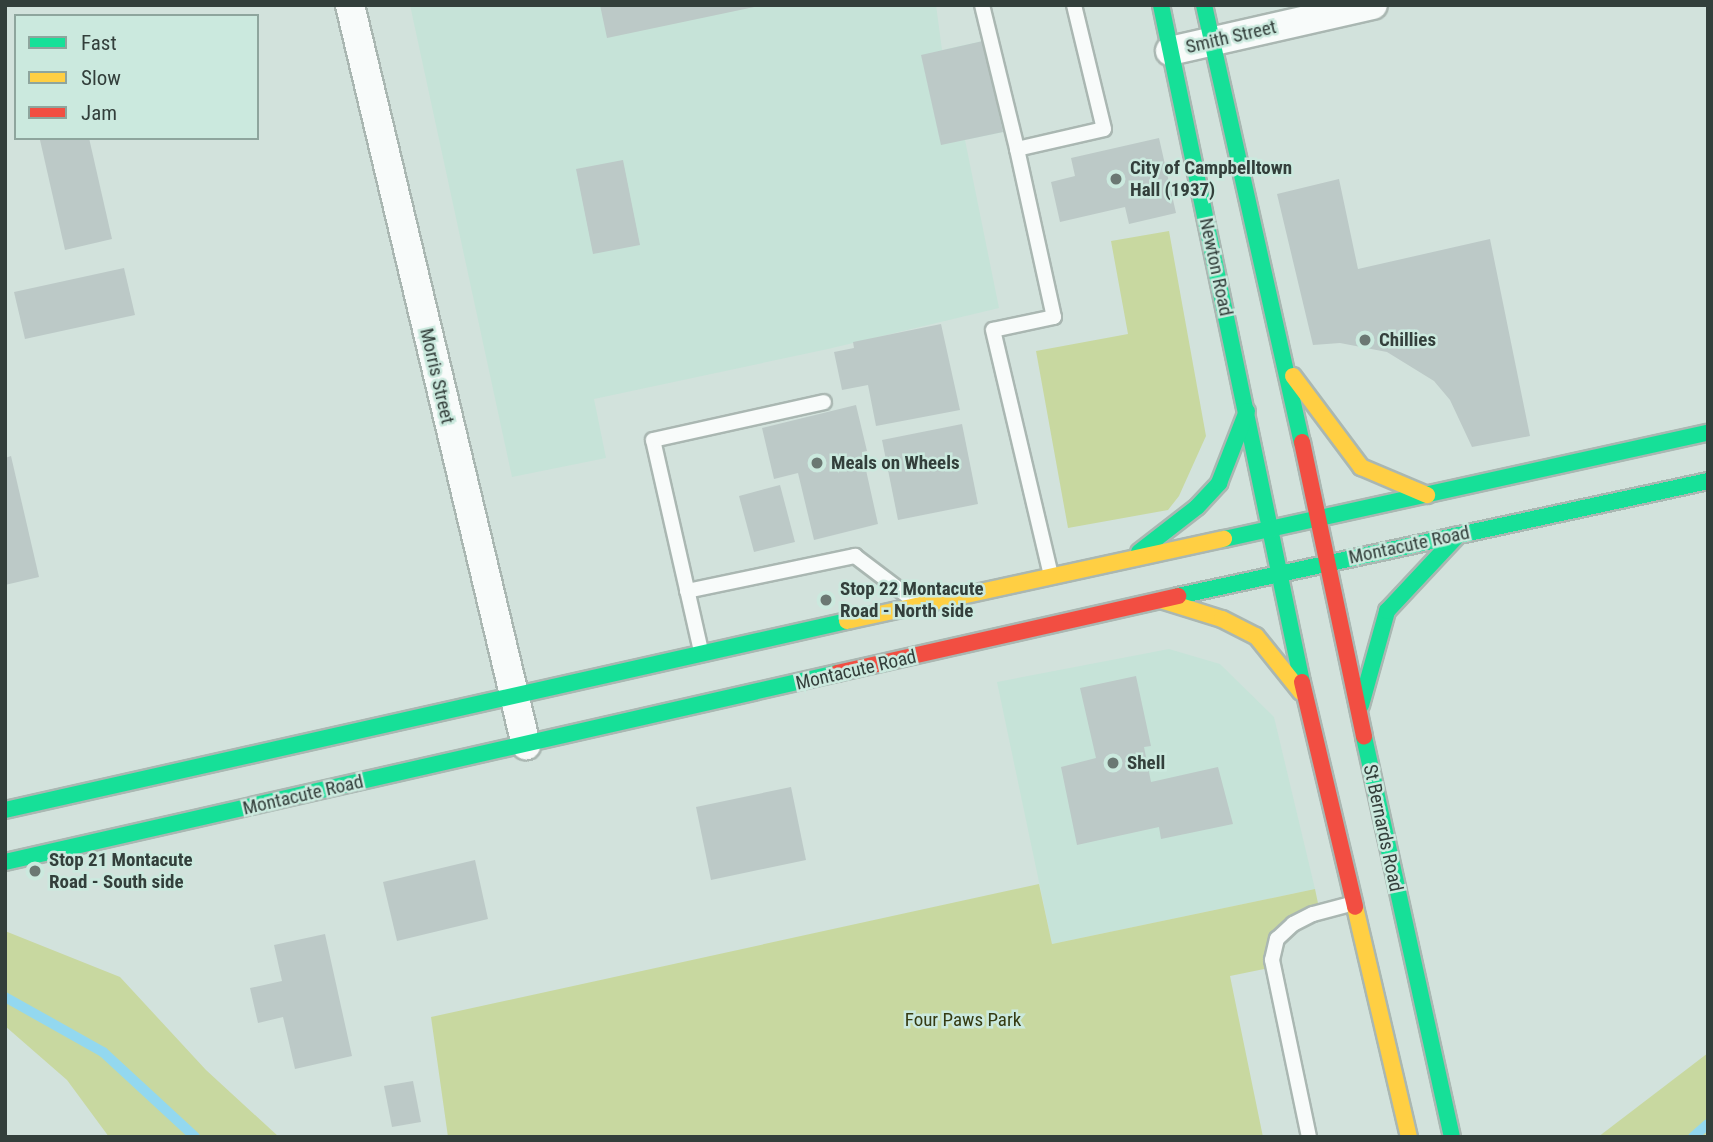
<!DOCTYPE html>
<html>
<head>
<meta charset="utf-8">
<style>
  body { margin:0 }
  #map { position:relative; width:1713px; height:1142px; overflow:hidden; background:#d2e2dc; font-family:"Roboto Condensed",sans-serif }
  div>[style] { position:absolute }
  .built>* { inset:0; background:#c6e3d8 }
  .green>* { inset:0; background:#c8d8a0 }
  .stream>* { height:10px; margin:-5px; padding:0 5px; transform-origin:5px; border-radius:5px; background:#93d8ef }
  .building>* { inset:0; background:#bcc9c7 }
  .roads { filter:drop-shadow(2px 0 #aab7b2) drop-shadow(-2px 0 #aab7b2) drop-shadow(0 2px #aab7b2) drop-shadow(0 -2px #aab7b2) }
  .lane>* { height:14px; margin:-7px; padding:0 7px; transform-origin:7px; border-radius:7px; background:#f8fbfa }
  .street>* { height:28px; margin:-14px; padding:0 14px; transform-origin:14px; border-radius:14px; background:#f8fbfa }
  .fast>* { height:16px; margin:-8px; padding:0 8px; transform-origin:8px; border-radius:8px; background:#16e098 }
  .slow>* { height:16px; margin:-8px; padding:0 8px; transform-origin:8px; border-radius:8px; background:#ffcf43 }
  .jam>* { height:16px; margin:-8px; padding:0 8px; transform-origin:8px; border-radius:8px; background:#f24e42 }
  .dots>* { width:19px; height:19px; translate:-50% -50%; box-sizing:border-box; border:4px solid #cbe9de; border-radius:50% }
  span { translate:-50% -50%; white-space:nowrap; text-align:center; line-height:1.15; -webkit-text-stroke:5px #cbe9de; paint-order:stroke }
  .street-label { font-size:19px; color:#333f3b }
  .poi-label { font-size:19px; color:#333f3b; font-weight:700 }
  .left { translate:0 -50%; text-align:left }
  .park-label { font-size:19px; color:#353b12 }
  .frame { position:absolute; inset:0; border:7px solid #333f3b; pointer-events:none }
  .legend { position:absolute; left:14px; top:14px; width:245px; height:126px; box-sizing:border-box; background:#cbe9de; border:2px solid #8ea59d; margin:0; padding:9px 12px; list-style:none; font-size:21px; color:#333f3b }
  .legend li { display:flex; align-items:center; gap:14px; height:35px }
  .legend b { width:35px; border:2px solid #8ea59d }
</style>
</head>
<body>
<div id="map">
  <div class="built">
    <i style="clip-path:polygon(410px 5px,936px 5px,942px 50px,983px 41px,1003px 132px,965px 140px,999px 308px,828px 349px,594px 399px,606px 458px,512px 477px)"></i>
    <i style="clip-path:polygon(1169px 649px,1220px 664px,1274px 717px,1315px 889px,1052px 944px,997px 682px)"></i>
  </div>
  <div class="green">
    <i style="clip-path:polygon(1169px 231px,1206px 436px,1179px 496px,1168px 510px,1068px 528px,1036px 351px,1128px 334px,1111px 241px)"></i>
    <i style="clip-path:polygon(1039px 884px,1052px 944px,1315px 889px,1319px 908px,1289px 921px,1269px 968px,1230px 976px,1263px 1137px,448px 1137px,431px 1017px)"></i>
    <i style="clip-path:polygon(5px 931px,120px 977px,206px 1070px,279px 1137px,109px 1137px,67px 1080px,5px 1026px)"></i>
    <i style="clip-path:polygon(1708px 1053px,1708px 1137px,1598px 1137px)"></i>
  </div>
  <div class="stream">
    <i style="left:5px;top:997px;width:112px;rotate:29.3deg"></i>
    <i style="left:103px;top:1052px;width:125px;rotate:42.7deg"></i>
    <i style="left:1693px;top:1137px;width:20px;rotate:-41deg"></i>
  </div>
  <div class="building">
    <i style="clip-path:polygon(600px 5px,759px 5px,759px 6px,607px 38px)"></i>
    <i style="clip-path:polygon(983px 41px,1003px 132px,941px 145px,921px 55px)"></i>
    <i style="clip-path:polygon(49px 138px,89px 138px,112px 239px,65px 250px,40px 140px)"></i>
    <i style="clip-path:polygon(1159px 138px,1176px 213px,1129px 224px,1125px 207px,1060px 222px,1051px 182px,1075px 176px,1071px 158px)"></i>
    <i style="clip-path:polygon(623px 160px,640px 245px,593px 254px,576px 169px)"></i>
    <i style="clip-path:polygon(1339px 179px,1358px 269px,1490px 239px,1530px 436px,1472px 447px,1450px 400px,1434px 381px,1387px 352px,1340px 343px,1313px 345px,1277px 194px)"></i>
    <i style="clip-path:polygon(124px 268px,135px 315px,25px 339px,14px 292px)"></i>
    <i style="clip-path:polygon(941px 324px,960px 410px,876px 426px,868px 385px,842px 390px,834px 352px,854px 348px,853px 342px)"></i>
    <i style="clip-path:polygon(856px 405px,867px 451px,862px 452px,878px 524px,814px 540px,798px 473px,774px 479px,762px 428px)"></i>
    <i style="clip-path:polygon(962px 424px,978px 504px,898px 520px,882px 440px)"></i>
    <i style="clip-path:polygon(11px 456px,39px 577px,5px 585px,5px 458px)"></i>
    <i style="clip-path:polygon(780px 485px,795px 542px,754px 552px,739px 496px)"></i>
    <i style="clip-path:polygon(1136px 676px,1151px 746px,1144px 747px,1151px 782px,1218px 767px,1233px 824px,1161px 839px,1159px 827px,1077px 845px,1061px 767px,1096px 758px,1080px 688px)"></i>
    <i style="clip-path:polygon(791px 787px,806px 860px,711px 880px,696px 807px)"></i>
    <i style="clip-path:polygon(475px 860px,488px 919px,397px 941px,383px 882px)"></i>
    <i style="clip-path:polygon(325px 934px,352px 1056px,295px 1069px,283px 1017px,258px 1023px,250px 988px,282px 981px,274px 945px)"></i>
    <i style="clip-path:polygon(413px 1081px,421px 1122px,392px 1127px,384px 1086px)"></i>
  </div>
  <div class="roads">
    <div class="lane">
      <i style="left:982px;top:5px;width:148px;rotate:76.3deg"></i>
      <i style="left:1017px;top:149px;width:89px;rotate:-12.9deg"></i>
      <i style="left:1104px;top:129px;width:128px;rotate:-103.6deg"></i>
      <i style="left:1017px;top:149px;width:172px;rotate:77.6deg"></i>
      <i style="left:1054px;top:317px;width:62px;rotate:168deg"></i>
      <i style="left:993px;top:330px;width:253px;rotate:76.7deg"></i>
      <i style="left:687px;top:591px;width:172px;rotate:-11.8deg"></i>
      <i style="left:855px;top:556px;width:73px;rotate:37.2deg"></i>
      <i style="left:701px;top:651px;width:216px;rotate:-102.8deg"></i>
      <i style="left:653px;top:440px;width:175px;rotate:-12.5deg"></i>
      <i style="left:1309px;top:1137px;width:181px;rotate:-101.8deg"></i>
      <i style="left:1272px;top:960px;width:22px;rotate:-77deg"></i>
      <i style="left:1277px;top:939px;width:22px;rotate:-43deg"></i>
      <i style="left:1293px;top:924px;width:22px;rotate:-27deg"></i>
      <i style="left:1313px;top:914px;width:39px;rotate:-15deg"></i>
    </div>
    <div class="street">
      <i style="left:350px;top:5px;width:761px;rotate:76.62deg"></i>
      <i style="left:1170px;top:51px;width:208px;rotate:-12.8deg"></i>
    </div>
    <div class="fast">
      <i style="left:1161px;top:5px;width:692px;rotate:78.24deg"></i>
      <i style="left:1204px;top:5px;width:448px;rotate:77.4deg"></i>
      <i style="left:1224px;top:539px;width:495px;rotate:-12.4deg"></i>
      <i style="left:1139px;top:552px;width:73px;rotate:-37.8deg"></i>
      <i style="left:1197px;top:507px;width:33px;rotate:-47deg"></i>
      <i style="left:1219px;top:483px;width:77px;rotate:-68.7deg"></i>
      <i style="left:1178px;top:596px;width:542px;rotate:-12.24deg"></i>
      <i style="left:1361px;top:705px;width:98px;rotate:-74.5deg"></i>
      <i style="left:1387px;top:611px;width:104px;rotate:-46.9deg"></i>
      <i style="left:1364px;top:737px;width:410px;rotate:77.6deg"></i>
      <i style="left:5px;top:810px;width:863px;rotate:-12.65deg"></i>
      <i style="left:5px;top:862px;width:853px;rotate:-12.8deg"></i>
    </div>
    <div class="slow">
      <i style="left:1293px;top:376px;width:114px;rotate:53.2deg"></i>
      <i style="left:1361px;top:467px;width:72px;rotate:23deg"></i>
      <i style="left:1161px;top:600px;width:64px;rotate:17.3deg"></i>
      <i style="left:1222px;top:619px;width:38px;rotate:27deg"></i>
      <i style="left:1256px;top:636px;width:72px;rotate:51.2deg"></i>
      <i style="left:847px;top:621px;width:386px;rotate:-12.3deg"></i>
      <i style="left:1355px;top:907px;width:236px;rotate:76.8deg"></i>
    </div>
    <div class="jam">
      <i style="left:1302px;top:442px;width:301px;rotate:78.1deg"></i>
      <i style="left:837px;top:673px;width:350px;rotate:-12.7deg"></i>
      <i style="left:1302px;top:682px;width:231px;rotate:76.7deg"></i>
    </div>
  </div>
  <div class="dots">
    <i style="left:1116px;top:179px;background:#6b7873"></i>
    <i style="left:1365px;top:340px;background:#6b7873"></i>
    <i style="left:817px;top:463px;background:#6b7873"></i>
    <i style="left:826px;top:600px;background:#6b7873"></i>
    <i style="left:1113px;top:763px;background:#6b7873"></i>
    <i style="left:35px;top:871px;background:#6b7873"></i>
  </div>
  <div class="street-label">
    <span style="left:1231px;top:37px;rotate:-13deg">Smith Street</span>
    <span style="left:1216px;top:267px;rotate:78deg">Newton Road</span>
    <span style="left:437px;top:376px;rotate:77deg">Morris Street</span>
    <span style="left:1409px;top:545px;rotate:-12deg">Montacute Road</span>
    <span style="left:856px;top:670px;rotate:-13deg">Montacute Road</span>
    <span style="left:303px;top:795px;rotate:-13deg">Montacute Road</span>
    <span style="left:1383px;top:828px;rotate:78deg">St Bernards Road</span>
  </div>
  <div class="poi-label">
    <span class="left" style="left:1130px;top:179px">City of Campbelltown<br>Hall (1937)</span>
    <span class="left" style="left:1379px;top:340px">Chillies</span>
    <span class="left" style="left:831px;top:463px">Meals on Wheels</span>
    <span class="left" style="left:840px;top:600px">Stop 22 Montacute<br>Road - North side</span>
    <span class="left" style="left:1127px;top:763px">Shell</span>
    <span class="left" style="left:49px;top:871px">Stop 21 Montacute<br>Road - South side</span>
  </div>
  <div class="park-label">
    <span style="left:963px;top:1020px">Four Paws Park</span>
  </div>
  <div class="frame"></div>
  <ul class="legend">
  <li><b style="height:9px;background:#16e098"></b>Fast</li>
  <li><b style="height:9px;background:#ffcf43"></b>Slow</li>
  <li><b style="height:9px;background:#f24e42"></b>Jam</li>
  </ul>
</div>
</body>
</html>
